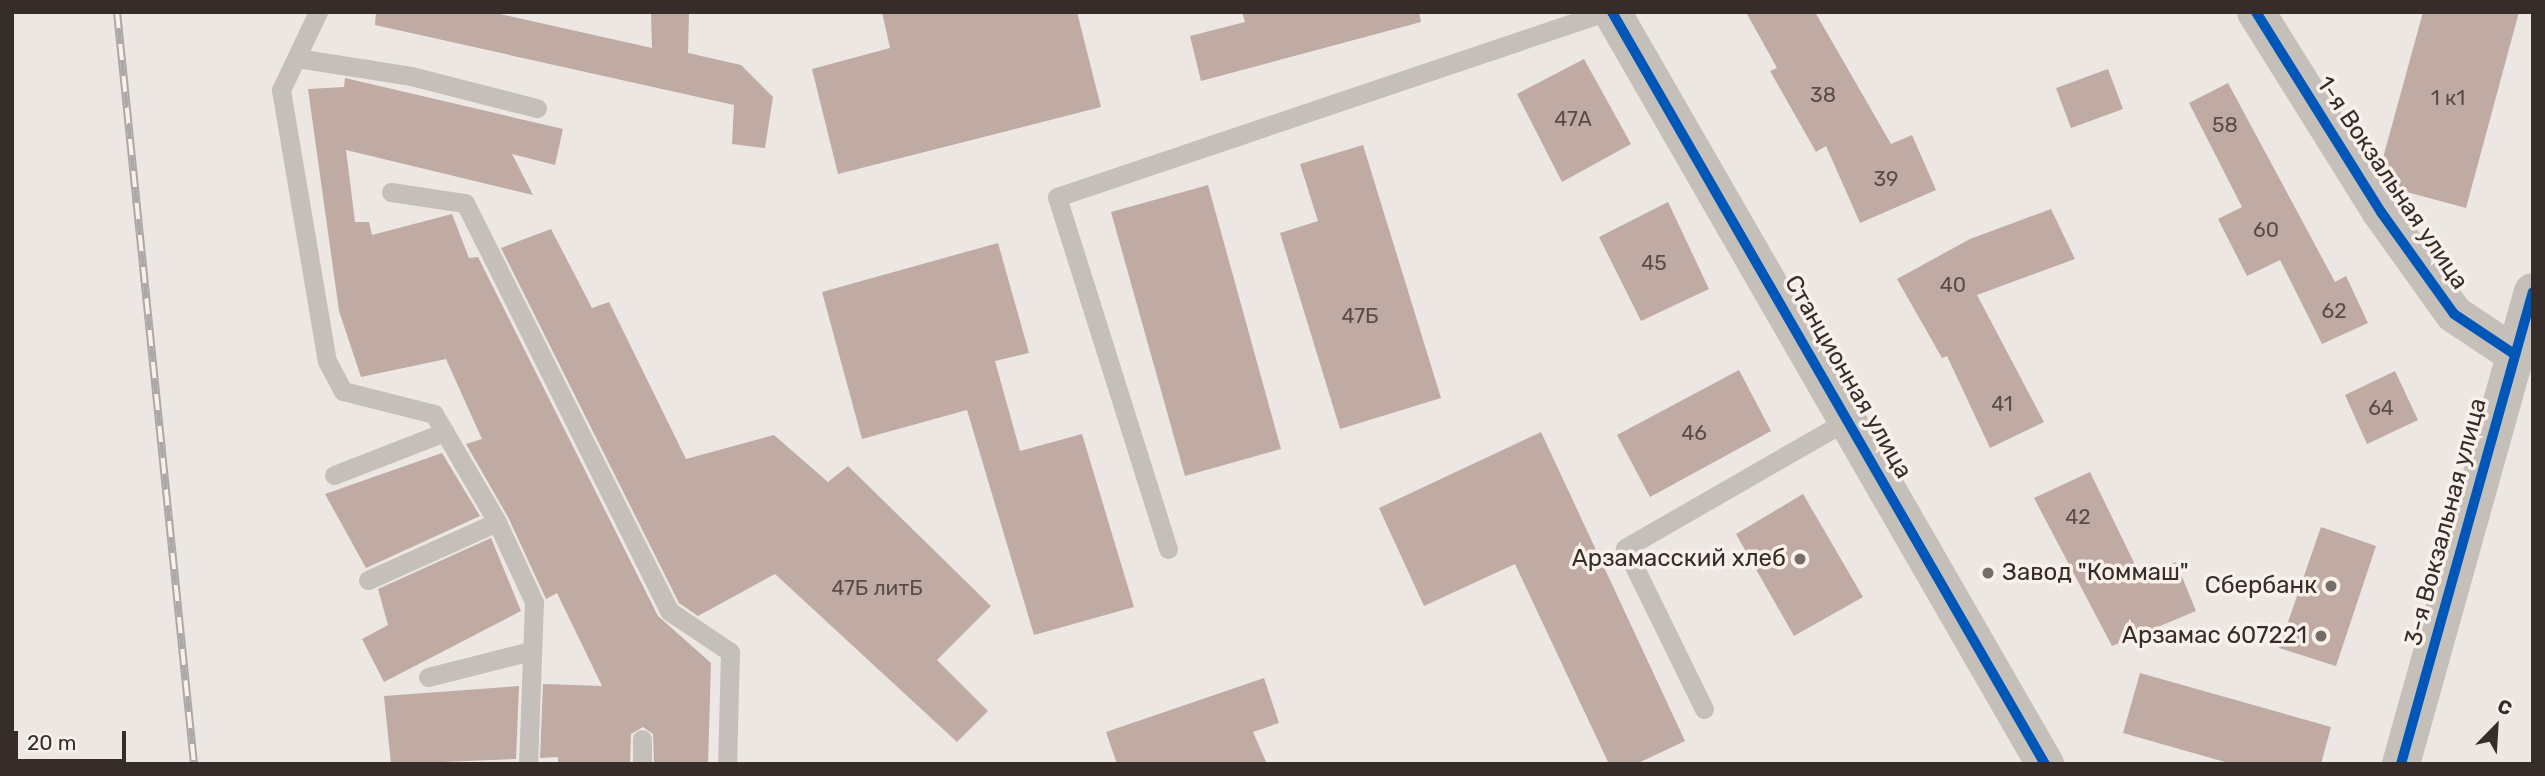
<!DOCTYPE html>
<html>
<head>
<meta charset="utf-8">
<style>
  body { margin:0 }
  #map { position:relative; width:2545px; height:776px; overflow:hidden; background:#ece7e2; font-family:Rubik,sans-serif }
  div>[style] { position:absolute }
  .building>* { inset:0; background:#bfaba4 }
  .service>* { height:19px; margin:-9.5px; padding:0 9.5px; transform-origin:9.5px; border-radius:9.5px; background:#c5bfba }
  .minor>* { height:38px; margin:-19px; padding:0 19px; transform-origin:19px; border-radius:19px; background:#c5bfba }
  .tertiary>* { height:38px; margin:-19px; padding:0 19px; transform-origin:19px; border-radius:19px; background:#c5bfba }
  .rail>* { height:8px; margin-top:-4px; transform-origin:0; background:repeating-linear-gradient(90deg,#f9f1e9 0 16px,#ada8a5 0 32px); box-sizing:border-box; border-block:2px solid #ada8a5 }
  .cycleway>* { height:10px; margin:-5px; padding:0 5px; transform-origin:5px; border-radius:5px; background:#0057b8 }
  .dots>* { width:19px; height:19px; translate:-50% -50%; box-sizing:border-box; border:4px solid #f9f1e9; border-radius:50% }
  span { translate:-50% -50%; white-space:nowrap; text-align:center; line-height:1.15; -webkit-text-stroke:7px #f9f1e9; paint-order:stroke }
  .number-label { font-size:21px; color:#584c48 }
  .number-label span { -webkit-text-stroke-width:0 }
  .street-label { font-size:24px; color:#362c29 }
  .poi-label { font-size:24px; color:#362c29 }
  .right { translate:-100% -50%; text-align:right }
  .left { translate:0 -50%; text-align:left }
  .frame { position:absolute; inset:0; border:14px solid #362c29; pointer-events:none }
  .north { position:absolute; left:2461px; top:692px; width:70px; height:70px; -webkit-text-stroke:5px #f9f1e9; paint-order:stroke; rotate:24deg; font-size:19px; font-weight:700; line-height:28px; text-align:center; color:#362c29 }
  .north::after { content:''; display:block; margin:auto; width:24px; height:32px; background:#362c29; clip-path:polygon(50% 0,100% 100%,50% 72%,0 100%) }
  .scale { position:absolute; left:14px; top:731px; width:112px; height:32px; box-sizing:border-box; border:4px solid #362c29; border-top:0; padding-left:9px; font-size:21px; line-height:24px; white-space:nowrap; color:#362c29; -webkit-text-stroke:5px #f9f1e9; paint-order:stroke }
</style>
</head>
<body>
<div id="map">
  <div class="building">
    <i style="clip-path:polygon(376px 12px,491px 12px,652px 48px,651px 12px,689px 12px,688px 53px,741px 65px,773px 97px,765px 148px,732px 144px,734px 105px,375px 25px)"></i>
    <i style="clip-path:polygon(882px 12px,1077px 12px,1101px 107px,838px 174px,812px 69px,890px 48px)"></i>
    <i style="clip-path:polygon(1242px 12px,1419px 12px,1421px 22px,1201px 81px,1190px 36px,1245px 22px)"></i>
    <i style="clip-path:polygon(1746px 12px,1815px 12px,1891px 144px,1912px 135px,1936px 190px,1860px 223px,1826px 146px,1816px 152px,1770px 71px,1777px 68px)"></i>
    <i style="clip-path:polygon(2423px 12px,2519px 12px,2466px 208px,2392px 188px,2380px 169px)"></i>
    <i style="clip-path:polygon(1584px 59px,1631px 144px,1562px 182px,1517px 94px)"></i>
    <i style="clip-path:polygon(2108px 69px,2123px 109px,2071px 128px,2056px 88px)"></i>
    <i style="clip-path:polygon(345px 78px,563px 129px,555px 165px,512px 154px,533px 195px,346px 150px,355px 222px,369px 222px,372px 235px,452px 214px,469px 258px,478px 257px,658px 616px,711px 663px,708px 764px,654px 764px,653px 734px,643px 727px,631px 734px,630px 764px,558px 764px,558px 757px,540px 758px,543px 684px,602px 686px,557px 593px,546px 599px,508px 517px,466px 444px,482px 439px,446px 359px,361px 377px,339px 311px,308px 89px,344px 87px)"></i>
    <i style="clip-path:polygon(2228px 83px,2335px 282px,2346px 276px,2368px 323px,2322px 344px,2280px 260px,2247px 276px,2218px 219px,2242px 207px,2189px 103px)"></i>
    <i style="clip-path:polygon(1363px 145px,1441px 398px,1340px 429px,1280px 233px,1318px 221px,1300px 164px)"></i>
    <i style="clip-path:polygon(1208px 185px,1281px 449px,1185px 476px,1111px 212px)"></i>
    <i style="clip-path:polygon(1668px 202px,1709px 289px,1641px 321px,1599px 237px)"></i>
    <i style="clip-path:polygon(2051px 209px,2075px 259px,1977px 295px,2044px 422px,1990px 448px,1947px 356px,1942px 358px,1897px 279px,1970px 239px)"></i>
    <i style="clip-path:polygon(551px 229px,592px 308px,609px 302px,686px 459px,774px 435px,828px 482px,848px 466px,991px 606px,937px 660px,988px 711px,957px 742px,775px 574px,698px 616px,679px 603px,501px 248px)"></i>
    <i style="clip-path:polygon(998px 243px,1029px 353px,995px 361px,1020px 451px,1082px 434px,1134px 607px,1034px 635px,967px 410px,862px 439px,822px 292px)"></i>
    <i style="clip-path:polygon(1739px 370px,1771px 431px,1650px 497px,1617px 435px)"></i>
    <i style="clip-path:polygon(2395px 371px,2418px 420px,2367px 444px,2345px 395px)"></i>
    <i style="clip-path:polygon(1541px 432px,1685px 741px,1636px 764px,1609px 764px,1515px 564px,1424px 606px,1379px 508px)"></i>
    <i style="clip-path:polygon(442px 453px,480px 516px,366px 568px,325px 494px)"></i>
    <i style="clip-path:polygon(2090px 472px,2141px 577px,2176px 562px,2196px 611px,2112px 646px,2034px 498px)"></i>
    <i style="clip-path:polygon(1803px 494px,1863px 597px,1794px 636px,1736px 534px)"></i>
    <i style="clip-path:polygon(2321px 527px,2376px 546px,2336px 666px,2279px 648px)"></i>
    <i style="clip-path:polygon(491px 538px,521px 611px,384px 682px,362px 639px,388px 625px,378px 589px)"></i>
    <i style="clip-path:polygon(2140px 673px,2331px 727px,2321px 764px,2232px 764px,2123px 733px)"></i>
    <i style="clip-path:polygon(1264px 678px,1279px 723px,1253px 732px,1267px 764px,1117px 764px,1106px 732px)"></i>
    <i style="clip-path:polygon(519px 686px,516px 759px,391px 764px,384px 696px)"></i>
  </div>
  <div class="service">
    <i style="left:318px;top:12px;width:86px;rotate:115.4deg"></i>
    <i style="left:281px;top:90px;width:275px;rotate:80.4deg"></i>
    <i style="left:327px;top:361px;width:34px;rotate:62deg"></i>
    <i style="left:343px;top:391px;width:94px;rotate:14.2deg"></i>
    <i style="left:434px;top:414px;width:125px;rotate:59.7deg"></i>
    <i style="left:497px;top:522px;width:88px;rotate:65.2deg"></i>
    <i style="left:534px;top:602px;width:162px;rotate:92.1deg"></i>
    <i style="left:297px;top:58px;width:115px;rotate:9deg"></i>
    <i style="left:411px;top:76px;width:130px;rotate:14.3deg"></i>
    <i style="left:391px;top:192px;width:75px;rotate:8.5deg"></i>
    <i style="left:465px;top:203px;width:456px;rotate:63.4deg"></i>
    <i style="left:669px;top:611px;width:73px;rotate:33.9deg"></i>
    <i style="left:730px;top:652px;width:112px;rotate:91.5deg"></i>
    <i style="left:334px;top:475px;width:119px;rotate:-21.2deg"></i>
    <i style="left:1168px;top:549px;width:369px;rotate:-107.5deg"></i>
    <i style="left:1057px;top:197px;width:578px;rotate:-18.65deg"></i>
    <i style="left:368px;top:580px;width:141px;rotate:-24.2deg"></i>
    <i style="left:428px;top:677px;width:106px;rotate:-14.2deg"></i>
    <i style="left:1704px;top:709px;width:179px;rotate:-116.1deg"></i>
    <i style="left:1625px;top:548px;width:258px;rotate:-29.9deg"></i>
    <i style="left:642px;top:764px;width:25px;rotate:-90deg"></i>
  </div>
  <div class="minor">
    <i style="left:2256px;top:12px;width:236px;rotate:58deg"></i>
    <i style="left:2381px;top:212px;width:125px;rotate:54.4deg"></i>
    <i style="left:2454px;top:314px;width:72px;rotate:33.7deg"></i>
  </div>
  <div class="tertiary">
    <i style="left:1612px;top:12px;width:868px;rotate:60.07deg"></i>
    <i style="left:2401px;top:764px;width:490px;rotate:-74.4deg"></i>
  </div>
  <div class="rail">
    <i style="left:117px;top:12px;width:756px;rotate:84.15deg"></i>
  </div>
  <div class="cycleway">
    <i style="left:1612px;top:12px;width:868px;rotate:60.07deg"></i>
    <i style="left:2256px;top:12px;width:236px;rotate:58deg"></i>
    <i style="left:2381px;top:212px;width:125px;rotate:54.4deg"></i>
    <i style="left:2454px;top:314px;width:72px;rotate:33.7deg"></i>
    <i style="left:2401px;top:764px;width:490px;rotate:-74.4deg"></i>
  </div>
  <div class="dots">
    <i style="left:1800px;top:559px;background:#766d6a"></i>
    <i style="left:1988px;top:573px;background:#766d6a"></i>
    <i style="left:2331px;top:586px;background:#766d6a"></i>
    <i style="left:2321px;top:636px;background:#766d6a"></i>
  </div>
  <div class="number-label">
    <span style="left:1823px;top:95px">38</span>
    <span style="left:2448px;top:98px">1 к1</span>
    <span style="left:1573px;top:119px">47А</span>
    <span style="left:2225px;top:125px">58</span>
    <span style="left:1886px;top:179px">39</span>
    <span style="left:2266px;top:230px">60</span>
    <span style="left:1654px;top:263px">45</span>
    <span style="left:1953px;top:285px">40</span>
    <span style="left:2334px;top:311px">62</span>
    <span style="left:1360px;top:316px">47Б</span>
    <span style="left:2002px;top:404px">41</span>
    <span style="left:2381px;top:408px">64</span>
    <span style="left:1694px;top:433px">46</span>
    <span style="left:2078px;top:517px">42</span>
    <span style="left:877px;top:588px">47Б литБ</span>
  </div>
  <div class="street-label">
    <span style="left:2392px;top:183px;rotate:56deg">1-я Вокзальная улица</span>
    <span style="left:1848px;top:377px;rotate:60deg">Станционная улица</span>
    <span style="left:2446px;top:522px;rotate:-75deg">3-я Вокзальная улица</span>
  </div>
  <div class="poi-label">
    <span class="right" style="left:1786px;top:559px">Арзамасский хлеб</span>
    <span class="left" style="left:2002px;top:573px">Завод "Коммаш"</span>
    <span class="right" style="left:2317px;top:586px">Сбербанк</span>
    <span class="right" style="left:2307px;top:636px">Арзамас 607221</span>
  </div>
  <div class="frame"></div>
  <div class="north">С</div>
  <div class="scale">20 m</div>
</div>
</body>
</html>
